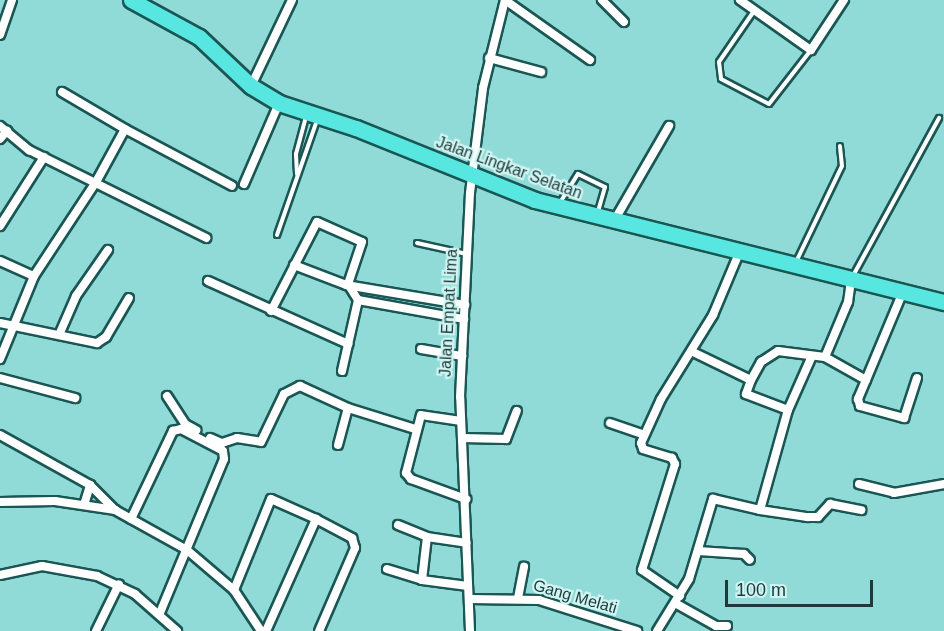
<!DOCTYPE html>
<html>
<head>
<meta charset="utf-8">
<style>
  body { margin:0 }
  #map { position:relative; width:944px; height:631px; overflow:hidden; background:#90dbd7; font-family:Arial,sans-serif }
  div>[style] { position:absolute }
  .roads { filter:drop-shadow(2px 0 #1a5653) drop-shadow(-2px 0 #1a5653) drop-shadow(0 2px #1a5653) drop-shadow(0 -2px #1a5653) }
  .lane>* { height:4px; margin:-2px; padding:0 2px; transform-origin:2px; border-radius:2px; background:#fff }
  .street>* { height:8px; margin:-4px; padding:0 4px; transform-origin:4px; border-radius:4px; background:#fff }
  .highway>* { height:15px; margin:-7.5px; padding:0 7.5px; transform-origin:7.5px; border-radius:7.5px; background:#58e6e0 }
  span { translate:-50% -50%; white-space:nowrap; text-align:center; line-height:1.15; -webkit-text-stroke:4.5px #d0f4f2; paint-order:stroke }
  .street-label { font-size:16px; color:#1c3b3a }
  .scale { position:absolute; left:725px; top:580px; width:148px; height:27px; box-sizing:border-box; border:3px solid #1c3b3a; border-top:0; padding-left:8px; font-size:18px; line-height:21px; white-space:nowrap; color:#1c3b3a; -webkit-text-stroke:4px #d0f4f2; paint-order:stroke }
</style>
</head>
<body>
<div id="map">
  <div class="roads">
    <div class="lane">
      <i style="left:754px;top:11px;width:62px;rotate:124.5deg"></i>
      <i style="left:719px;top:62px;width:17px;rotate:83deg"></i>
      <i style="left:721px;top:79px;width:54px;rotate:27.5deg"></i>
      <i style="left:769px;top:104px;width:68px;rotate:-52.1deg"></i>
      <i style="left:297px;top:174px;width:20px;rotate:-93deg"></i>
      <i style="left:296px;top:154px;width:39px;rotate:-75deg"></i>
      <i style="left:561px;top:201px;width:32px;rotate:-58deg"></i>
      <i style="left:578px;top:174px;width:30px;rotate:26deg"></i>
      <i style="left:605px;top:187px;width:25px;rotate:106deg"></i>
      <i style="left:277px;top:235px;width:122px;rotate:-70.8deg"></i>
      <i style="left:417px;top:243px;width:51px;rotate:12.4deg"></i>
      <i style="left:796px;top:262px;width:106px;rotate:-64.4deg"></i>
      <i style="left:842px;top:166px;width:20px;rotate:-96deg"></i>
      <i style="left:854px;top:274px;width:178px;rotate:-61.4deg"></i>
    </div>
    <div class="street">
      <i style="left:602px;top:0;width:31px;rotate:45deg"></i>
      <i style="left:740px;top:0;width:87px;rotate:35.2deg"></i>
      <i style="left:811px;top:50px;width:60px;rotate:-56.6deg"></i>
      <i style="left:0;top:35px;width:37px;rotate:-71deg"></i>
      <i style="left:489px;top:58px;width:54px;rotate:15.1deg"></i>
      <i style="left:251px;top:86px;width:95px;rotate:-64.5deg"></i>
      <i style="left:0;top:126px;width:38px;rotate:40deg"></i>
      <i style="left:29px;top:150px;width:198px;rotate:26.4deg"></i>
      <i style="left:125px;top:129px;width:121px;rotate:28deg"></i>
      <i style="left:0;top:139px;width:11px;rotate:-49deg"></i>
      <i style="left:244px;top:184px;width:88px;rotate:-66.6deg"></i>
      <i style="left:614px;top:221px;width:110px;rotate:-59.9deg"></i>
      <i style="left:0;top:226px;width:82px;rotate:-57.5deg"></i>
      <i style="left:0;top:261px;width:37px;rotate:24deg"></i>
      <i style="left:294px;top:265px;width:56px;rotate:21deg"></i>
      <i style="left:346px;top:285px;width:121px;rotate:9.5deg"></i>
      <i style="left:208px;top:281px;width:154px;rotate:24.2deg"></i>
      <i style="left:358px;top:300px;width:108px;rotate:10.2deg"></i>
      <i style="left:271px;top:311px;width:100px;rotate:-62.7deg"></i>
      <i style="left:317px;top:222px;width:49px;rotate:24deg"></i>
      <i style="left:362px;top:242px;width:44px;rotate:108.4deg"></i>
      <i style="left:0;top:323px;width:99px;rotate:11.7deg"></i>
      <i style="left:97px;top:343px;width:11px;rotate:-34deg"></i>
      <i style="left:106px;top:337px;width:45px;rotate:-59.5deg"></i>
      <i style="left:59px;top:335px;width:43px;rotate:-66.4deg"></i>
      <i style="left:76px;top:296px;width:56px;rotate:-55.2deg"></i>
      <i style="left:421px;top:349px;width:42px;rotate:9.7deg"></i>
      <i style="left:693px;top:352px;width:64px;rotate:25.8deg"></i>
      <i style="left:751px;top:380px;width:21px;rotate:-61deg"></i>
      <i style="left:761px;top:362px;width:20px;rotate:-33deg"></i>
      <i style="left:778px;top:351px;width:47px;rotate:7.3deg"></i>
      <i style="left:825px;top:357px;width:47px;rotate:29.3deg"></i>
      <i style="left:866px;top:380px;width:21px;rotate:113deg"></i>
      <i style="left:858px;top:399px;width:7px;rotate:74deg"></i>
      <i style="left:860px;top:406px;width:46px;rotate:15.3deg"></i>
      <i style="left:904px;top:418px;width:42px;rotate:-72deg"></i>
      <i style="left:825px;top:357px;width:60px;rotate:-67.3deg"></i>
      <i style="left:848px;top:302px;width:22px;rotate:-82deg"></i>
      <i style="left:0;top:359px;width:90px;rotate:-67.7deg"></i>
      <i style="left:34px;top:276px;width:113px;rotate:-56.6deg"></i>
      <i style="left:96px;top:182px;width:60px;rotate:-61.3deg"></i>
      <i style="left:125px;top:129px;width:73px;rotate:-149.6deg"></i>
      <i style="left:342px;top:371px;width:73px;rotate:-77.3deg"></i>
      <i style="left:358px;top:300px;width:19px;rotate:-122deg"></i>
      <i style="left:0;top:378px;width:78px;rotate:14.9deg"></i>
      <i style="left:751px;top:380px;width:15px;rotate:110deg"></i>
      <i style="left:746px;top:394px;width:45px;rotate:20.9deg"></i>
      <i style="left:866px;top:380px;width:93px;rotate:-67.3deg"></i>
      <i style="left:167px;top:396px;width:33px;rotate:57deg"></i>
      <i style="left:185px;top:424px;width:13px;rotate:29deg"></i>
      <i style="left:461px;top:421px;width:40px;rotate:-171.5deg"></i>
      <i style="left:421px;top:415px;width:60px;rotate:104.5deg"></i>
      <i style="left:406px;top:473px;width:8px;rotate:50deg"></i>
      <i style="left:411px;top:479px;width:59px;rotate:20deg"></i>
      <i style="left:610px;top:423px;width:36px;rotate:19deg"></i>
      <i style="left:0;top:435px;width:103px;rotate:29.1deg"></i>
      <i style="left:90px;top:485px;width:35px;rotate:45deg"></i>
      <i style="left:115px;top:510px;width:82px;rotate:29.1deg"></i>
      <i style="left:187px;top:550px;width:62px;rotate:40.4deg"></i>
      <i style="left:234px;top:590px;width:49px;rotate:56.6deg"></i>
      <i style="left:210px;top:438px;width:13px;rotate:23deg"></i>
      <i style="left:222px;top:443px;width:16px;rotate:-18deg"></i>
      <i style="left:237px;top:438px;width:24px;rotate:9deg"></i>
      <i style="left:261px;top:442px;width:53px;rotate:-64.4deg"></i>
      <i style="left:284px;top:394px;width:18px;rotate:-27deg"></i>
      <i style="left:300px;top:386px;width:53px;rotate:24.6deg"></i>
      <i style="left:348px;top:408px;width:70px;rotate:17.4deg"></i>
      <i style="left:462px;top:438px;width:44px;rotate:1.3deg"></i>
      <i style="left:506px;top:439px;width:30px;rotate:-69deg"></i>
      <i style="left:338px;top:445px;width:38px;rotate:-75deg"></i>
      <i style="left:859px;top:484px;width:36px;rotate:14deg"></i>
      <i style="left:894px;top:493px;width:51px;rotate:-10.2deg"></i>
      <i style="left:0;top:502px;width:55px;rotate:-1deg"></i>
      <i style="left:55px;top:501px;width:61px;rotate:8.5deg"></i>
      <i style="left:84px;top:505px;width:21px;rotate:-73deg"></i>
      <i style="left:760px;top:510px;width:48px;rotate:8.5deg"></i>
      <i style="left:807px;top:517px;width:11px"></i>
      <i style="left:818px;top:517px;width:18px;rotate:-47deg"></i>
      <i style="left:830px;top:504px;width:32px;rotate:11deg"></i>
      <i style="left:131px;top:519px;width:98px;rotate:-64.5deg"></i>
      <i style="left:173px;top:431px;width:8px;rotate:-14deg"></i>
      <i style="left:181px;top:429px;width:47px;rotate:27.6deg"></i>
      <i style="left:223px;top:451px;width:8px;rotate:83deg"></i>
      <i style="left:224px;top:459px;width:167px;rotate:112.6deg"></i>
      <i style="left:398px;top:525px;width:31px;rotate:22deg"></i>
      <i style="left:427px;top:537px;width:40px;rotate:8.5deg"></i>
      <i style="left:698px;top:551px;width:46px;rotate:3.7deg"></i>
      <i style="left:744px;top:554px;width:8px;rotate:45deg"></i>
      <i style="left:387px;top:569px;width:37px;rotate:17deg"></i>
      <i style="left:422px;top:580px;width:46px;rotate:7.4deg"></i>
      <i style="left:0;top:575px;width:43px;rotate:-12.1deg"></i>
      <i style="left:42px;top:566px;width:56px;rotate:10.3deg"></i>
      <i style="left:97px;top:576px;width:42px;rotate:25.3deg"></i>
      <i style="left:135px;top:594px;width:56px;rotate:41.4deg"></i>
      <i style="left:422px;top:580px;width:43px;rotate:-83.4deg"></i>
      <i style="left:234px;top:590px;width:98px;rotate:-67.9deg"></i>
      <i style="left:271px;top:499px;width:49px;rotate:24deg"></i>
      <i style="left:316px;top:519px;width:41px;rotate:27.8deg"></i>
      <i style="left:352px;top:538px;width:10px;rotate:73deg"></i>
      <i style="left:355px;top:548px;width:90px;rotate:113.4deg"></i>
      <i style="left:680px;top:596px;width:46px;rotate:-145.6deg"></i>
      <i style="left:642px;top:570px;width:111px;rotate:-72.7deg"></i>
      <i style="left:675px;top:464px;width:7px;rotate:-117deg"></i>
      <i style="left:672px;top:458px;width:30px;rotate:-163deg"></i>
      <i style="left:643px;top:449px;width:6px;rotate:-108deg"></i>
      <i style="left:641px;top:443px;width:48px;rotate:-65.6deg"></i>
      <i style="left:661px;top:399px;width:99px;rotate:-58.2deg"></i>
      <i style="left:713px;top:315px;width:67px;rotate:-67.2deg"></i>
      <i style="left:518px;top:598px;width:32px;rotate:-79deg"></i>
      <i style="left:469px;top:599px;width:70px;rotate:0.8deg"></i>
      <i style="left:539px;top:600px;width:103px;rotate:17.6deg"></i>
      <i style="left:675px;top:603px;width:47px;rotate:29.3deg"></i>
      <i style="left:716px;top:626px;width:11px"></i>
      <i style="left:96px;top:631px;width:52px;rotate:-63.9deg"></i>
      <i style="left:266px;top:631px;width:123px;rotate:-65.9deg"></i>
      <i style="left:470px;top:631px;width:234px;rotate:-92.4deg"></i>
      <i style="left:460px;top:397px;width:204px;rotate:-87.2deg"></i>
      <i style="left:470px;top:193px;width:106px;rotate:-82.9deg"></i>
      <i style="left:483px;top:88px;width:91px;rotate:-76deg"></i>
      <i style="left:505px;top:0;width:104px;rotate:35.2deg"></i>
      <i style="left:657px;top:631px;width:61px;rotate:-58.4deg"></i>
      <i style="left:689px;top:579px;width:84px;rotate:-73.3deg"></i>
      <i style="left:713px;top:499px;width:48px;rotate:13.2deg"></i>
      <i style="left:760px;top:510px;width:104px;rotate:-74.4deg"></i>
      <i style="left:788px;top:410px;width:57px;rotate:-66.1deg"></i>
    </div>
    <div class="highway">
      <i style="left:131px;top:0;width:77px;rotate:28.6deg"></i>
      <i style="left:199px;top:37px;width:71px;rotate:43.3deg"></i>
      <i style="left:251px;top:86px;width:33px;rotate:31deg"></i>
      <i style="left:279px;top:103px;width:81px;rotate:18deg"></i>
      <i style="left:356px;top:128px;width:193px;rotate:21.9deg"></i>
      <i style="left:535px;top:200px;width:422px;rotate:14deg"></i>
    </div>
  </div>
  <div class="street-label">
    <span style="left:509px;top:168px;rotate:20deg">Jalan Lingkar Selatan</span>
    <span style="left:449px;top:313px;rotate:-87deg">Jalan Empat Lima</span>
    <span style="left:575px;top:597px;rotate:16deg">Gang Melati</span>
  </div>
  <div class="scale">100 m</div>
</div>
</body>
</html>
